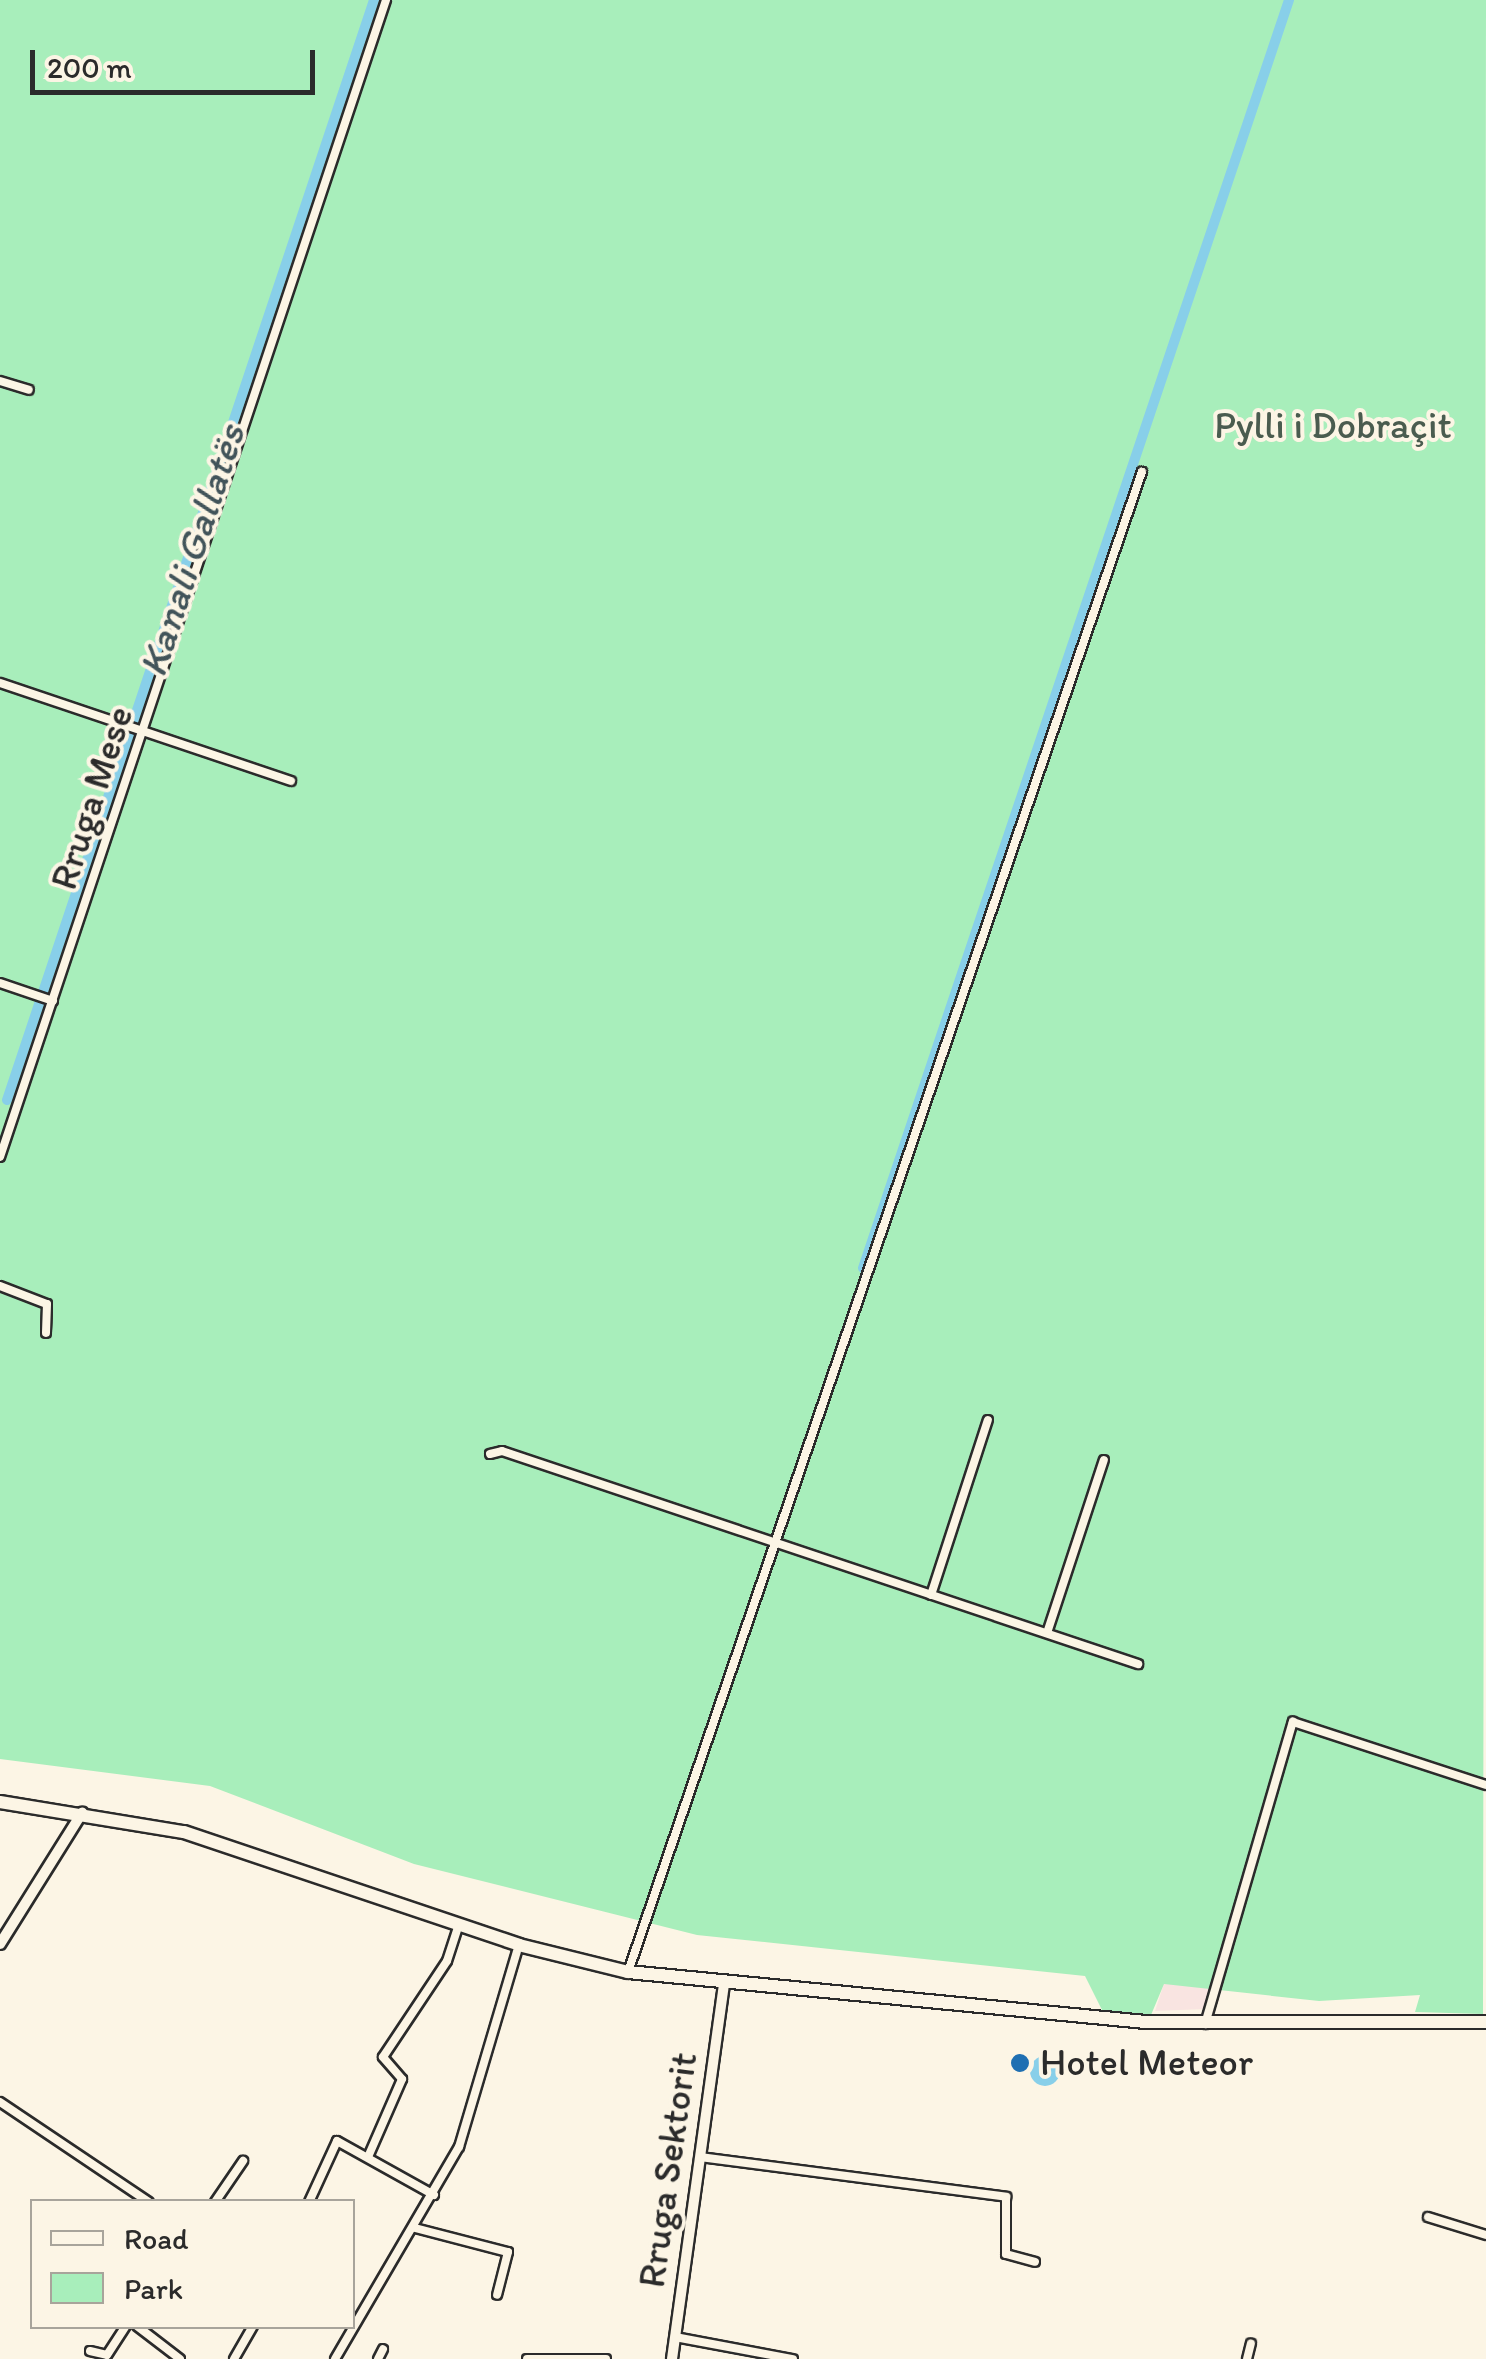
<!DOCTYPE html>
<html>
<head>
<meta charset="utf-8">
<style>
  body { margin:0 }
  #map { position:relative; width:1486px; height:2359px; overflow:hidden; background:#fcf5e5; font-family:Itim,sans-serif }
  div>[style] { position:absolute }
  .built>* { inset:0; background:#f9e4e1 }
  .green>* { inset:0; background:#a8eebb }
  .water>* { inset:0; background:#88cfe9 }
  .round { border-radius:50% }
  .canal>* { height:10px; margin:-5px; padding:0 5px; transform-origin:5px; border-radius:5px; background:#88cfe9 }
  .roads { filter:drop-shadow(2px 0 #2b2b2b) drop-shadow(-2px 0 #2b2b2b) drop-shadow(0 2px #2b2b2b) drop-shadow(0 -2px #2b2b2b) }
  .minor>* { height:8px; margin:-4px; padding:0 4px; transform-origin:4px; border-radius:4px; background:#fcf5e5 }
  .tertiary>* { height:10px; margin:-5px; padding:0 5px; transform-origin:5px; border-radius:5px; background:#fcf5e5 }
  .primary>* { height:12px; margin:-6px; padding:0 6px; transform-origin:6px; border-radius:6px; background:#fcf5e5 }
  .dots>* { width:28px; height:28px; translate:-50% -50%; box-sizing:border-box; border:5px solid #fcf5e5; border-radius:50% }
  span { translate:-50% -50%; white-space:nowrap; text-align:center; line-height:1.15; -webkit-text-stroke:8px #fcf5e5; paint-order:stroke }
  .park-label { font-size:38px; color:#4a5c4f }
  .street-label { font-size:38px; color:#2b2b2b }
  .poi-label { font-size:38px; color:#2b2b2b }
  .left { translate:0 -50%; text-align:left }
  .water-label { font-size:40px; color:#42545a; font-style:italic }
  .legend { position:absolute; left:30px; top:2199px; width:325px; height:130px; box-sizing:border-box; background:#fcf5e5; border:2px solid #a8a49b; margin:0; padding:12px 18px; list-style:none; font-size:30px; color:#2b2b2b }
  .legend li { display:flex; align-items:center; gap:20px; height:50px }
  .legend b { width:50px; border:2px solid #a8a49b }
  .scale { position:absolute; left:30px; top:50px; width:285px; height:45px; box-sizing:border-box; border:5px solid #2b2b2b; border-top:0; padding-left:12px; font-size:30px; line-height:35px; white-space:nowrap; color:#2b2b2b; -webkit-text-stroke:8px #fcf5e5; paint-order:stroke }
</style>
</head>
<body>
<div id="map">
  <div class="built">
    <i style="clip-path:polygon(1192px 1898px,1236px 1914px,1206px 2009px,1155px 2011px)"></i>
  </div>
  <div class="green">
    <i style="clip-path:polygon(0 0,1486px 0,1483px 2014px,1415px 2012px,1420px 1995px,1319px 2001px,1164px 1984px,1151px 2015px,1102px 2010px,1085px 1976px,697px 1935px,414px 1864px,210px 1786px,0 1759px)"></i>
  </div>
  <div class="water">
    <i class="round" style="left:1030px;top:2056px;width:30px;height:30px"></i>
  </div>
  <div class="canal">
    <i style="left:7px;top:1100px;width:1160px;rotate:-71.55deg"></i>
    <i style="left:863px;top:1268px;width:1338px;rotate:-71.43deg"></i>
  </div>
  <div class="roads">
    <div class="minor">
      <i style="left:0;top:381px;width:30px;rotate:17deg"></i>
      <i style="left:0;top:683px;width:307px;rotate:18.6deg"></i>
      <i style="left:0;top:983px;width:56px;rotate:18.8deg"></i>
      <i style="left:0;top:1157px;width:1220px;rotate:-71.55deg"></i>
      <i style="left:0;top:1286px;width:50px;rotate:21deg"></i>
      <i style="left:47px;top:1304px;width:29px;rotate:92deg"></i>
      <i style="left:490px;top:1454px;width:12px;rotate:-14deg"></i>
      <i style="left:502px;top:1451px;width:671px;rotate:18.52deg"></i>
      <i style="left:931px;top:1595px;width:184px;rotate:-72deg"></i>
      <i style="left:1047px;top:1633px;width:182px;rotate:-71.8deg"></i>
      <i style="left:628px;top:1972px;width:1586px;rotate:-71.09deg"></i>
      <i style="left:1205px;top:2024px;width:315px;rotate:-73.8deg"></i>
      <i style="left:1293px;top:1722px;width:203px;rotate:18.1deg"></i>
      <i style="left:0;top:2102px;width:179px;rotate:33.9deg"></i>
      <i style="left:368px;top:2157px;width:85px;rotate:-66.4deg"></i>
      <i style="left:402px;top:2079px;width:29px;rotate:-131deg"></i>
      <i style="left:383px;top:2057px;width:115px;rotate:-56.3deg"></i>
      <i style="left:447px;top:1961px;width:33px;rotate:-72deg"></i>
      <i style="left:700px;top:2157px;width:309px;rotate:7.4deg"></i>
      <i style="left:1006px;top:2197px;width:57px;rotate:90deg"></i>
      <i style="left:1006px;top:2254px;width:30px;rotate:15deg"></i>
      <i style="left:215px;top:2202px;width:50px;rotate:-55.7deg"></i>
      <i style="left:309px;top:2202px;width:67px;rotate:-65.3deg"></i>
      <i style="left:337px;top:2141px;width:111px;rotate:29.1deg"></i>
      <i style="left:1428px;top:2217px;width:61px;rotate:17.2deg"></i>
      <i style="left:415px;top:2228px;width:96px;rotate:14.5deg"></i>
      <i style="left:508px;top:2252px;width:44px;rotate:104.3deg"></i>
      <i style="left:137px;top:2326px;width:54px;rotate:37.5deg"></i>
      <i style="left:675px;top:2337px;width:120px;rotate:10.6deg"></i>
      <i style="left:90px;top:2351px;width:17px;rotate:13deg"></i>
      <i style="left:107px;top:2355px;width:35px;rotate:-57deg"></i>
      <i style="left:234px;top:2359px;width:38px;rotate:-60deg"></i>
      <i style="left:335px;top:2359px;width:246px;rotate:-59.7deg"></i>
      <i style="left:459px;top:2147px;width:204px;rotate:-73.5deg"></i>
      <i style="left:378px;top:2359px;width:11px;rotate:-63deg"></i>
      <i style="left:527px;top:2359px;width:79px"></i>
      <i style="left:1247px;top:2359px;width:16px;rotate:-76deg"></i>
    </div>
    <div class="tertiary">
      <i style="left:0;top:1944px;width:155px;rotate:-58deg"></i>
      <i style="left:672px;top:2359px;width:381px;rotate:-82.1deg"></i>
    </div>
    <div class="primary">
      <i style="left:0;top:1802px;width:186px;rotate:9.3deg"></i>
      <i style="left:184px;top:1832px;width:354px;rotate:18.6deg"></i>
      <i style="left:519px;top:1945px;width:112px;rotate:13.9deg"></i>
      <i style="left:628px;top:1972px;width:519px;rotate:5.52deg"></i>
      <i style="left:1145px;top:2022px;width:341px"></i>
    </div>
  </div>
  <div class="dots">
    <i style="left:1020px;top:2063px;background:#1f6fb2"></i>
  </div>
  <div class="park-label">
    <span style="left:1333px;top:426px">Pylli i Dobraçit</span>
  </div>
  <div class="street-label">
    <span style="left:92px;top:798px;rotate:-72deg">Rruga Mese</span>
    <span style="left:668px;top:2170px;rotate:-82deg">Rruga Sektorit</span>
  </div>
  <div class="poi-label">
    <span class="left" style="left:1040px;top:2063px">Hotel Meteor</span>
  </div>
  <div class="water-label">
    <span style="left:191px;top:550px;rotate:-72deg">Kanali Gallatës</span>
  </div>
  <ul class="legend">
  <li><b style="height:12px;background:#fcf5e5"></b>Road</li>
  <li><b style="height:28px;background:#a8eebb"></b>Park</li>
  </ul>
  <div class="scale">200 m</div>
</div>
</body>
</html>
